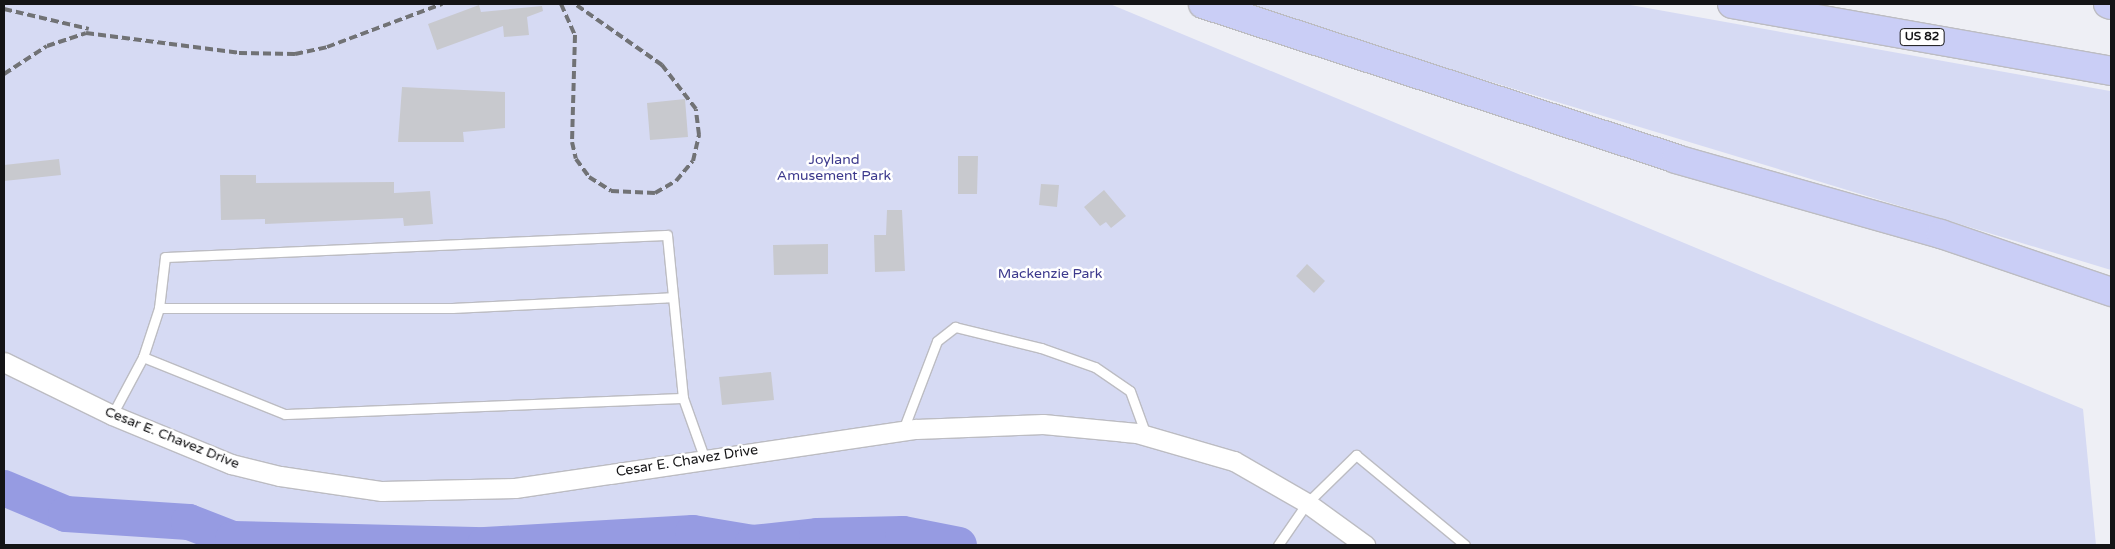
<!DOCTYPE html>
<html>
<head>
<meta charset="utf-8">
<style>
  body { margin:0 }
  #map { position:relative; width:2115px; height:549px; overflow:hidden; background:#eeeff5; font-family:"Varela Round",sans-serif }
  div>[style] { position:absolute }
  .green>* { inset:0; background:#d6daf3 }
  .river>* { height:36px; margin:-18px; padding:0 18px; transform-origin:18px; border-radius:18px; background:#969be2 }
  .building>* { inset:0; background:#c8c9ce }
  .roads { filter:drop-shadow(1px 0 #bcbcc2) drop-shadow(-1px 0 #bcbcc2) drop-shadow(0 1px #bcbcc2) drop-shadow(0 -1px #bcbcc2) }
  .lane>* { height:9px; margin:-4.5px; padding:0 4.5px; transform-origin:4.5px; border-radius:4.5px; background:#fff }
  .street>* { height:19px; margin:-9.5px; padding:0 9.5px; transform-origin:9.5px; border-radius:9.5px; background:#fff }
  .highway>* { height:28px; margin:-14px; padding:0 14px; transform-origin:14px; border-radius:14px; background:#cacef6 }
  .rail>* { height:4px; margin-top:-2px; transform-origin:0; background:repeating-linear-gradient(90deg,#717275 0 8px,transparent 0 12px) }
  span { translate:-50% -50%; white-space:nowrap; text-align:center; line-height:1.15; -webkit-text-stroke:5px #fff; paint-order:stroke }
  .shield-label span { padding:1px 4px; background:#fff; border:1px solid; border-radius:4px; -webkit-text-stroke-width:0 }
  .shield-label { font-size:12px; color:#141416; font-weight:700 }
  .park-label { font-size:14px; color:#3d3a8d }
  .street-label { font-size:14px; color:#141416 }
  .frame { position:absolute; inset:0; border:5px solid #141416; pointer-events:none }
</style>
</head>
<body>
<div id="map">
  <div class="green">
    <i style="clip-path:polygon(4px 4px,1110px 4px,2083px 409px,2096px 545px,4px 545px)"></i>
    <i style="clip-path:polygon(1234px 4px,1625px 4px,2110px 91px,2111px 270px)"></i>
  </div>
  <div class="river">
    <i style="left:4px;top:488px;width:67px;rotate:22.8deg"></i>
    <i style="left:66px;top:514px;width:123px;rotate:3.7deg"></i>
    <i style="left:189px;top:522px;width:47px;rotate:21.1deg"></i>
    <i style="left:233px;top:539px;width:252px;rotate:1.4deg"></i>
    <i style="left:485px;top:545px;width:208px;rotate:-3.3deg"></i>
    <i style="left:693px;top:533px;width:61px;rotate:9.5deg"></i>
    <i style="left:753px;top:543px;width:64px;rotate:-6.2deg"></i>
    <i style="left:817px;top:536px;width:86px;rotate:-1.3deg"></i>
    <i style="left:903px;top:534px;width:57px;rotate:11.1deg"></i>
  </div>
  <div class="building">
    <i style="clip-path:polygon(479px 5px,481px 12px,542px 6px,543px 11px,527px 17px,529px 35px,504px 37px,503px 26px,437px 50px,428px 24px)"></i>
    <i style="clip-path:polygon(402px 87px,505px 92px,505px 128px,463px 132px,464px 142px,398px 142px)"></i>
    <i style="clip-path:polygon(685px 99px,688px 137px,650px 140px,647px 103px)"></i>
    <i style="clip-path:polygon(958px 156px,978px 156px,977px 194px,958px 194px)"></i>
    <i style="clip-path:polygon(59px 159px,61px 175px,4px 181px,4px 165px)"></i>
    <i style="clip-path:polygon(220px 175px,256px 175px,256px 183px,394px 182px,394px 193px,430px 191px,433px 224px,404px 226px,403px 218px,265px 224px,265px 219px,221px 220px)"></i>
    <i style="clip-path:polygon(1041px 184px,1059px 185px,1057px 207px,1039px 205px)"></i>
    <i style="clip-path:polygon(1104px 190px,1126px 216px,1111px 228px,1106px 222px,1100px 226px,1084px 207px)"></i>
    <i style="clip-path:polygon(887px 210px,902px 210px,905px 271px,875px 272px,874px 235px,886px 235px)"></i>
    <i style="clip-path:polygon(828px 244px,828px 274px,774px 275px,773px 245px)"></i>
    <i style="clip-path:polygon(1307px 264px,1325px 281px,1314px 293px,1296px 276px)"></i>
    <i style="clip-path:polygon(771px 372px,774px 400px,722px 405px,719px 377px)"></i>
  </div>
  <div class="roads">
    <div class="lane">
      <i style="left:159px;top:308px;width:293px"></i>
      <i style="left:452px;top:308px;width:221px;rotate:-2.8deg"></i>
      <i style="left:143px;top:357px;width:52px;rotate:-71.9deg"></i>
      <i style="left:159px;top:308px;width:51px;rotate:-83.3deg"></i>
      <i style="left:165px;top:257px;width:502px;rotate:-2.51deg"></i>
      <i style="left:667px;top:235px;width:164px;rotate:84.4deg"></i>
      <i style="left:112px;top:415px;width:66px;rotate:-61.9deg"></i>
      <i style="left:143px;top:357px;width:153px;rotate:21.9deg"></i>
      <i style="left:285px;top:414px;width:398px;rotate:-2.3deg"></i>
      <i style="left:683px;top:398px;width:63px;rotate:70.4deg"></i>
      <i style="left:903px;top:430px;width:95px;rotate:-69.1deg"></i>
      <i style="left:937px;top:341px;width:23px;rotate:-38deg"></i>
      <i style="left:955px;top:327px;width:89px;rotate:13.7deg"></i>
      <i style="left:1041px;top:348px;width:57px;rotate:19.4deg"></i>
      <i style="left:1095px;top:367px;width:42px;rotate:34.4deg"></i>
      <i style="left:1130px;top:391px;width:47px;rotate:70deg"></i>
      <i style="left:1278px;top:545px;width:51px;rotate:-55.4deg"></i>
      <i style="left:1307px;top:503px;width:69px;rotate:-44.4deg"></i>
      <i style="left:1356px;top:455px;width:141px;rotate:39.5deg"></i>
    </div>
    <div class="street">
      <i style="left:4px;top:362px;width:120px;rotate:26.1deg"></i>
      <i style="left:112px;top:415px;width:129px;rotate:22.4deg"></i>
      <i style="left:231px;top:464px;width:50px;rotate:13.8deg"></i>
      <i style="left:280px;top:476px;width:103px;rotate:8.4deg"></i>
      <i style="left:382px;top:491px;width:133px;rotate:-1.3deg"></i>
      <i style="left:515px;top:488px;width:405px;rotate:-8.4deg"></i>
      <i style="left:916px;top:429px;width:127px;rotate:-2.3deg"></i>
      <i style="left:1043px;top:424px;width:94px;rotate:5.5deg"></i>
      <i style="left:1137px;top:433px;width:101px;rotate:16.1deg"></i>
      <i style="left:1234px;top:461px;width:84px;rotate:29.9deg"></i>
      <i style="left:1307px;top:503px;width:72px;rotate:35.9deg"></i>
    </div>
    <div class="highway">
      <i style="left:1203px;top:4px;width:498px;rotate:18.1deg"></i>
      <i style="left:1676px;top:159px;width:275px;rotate:15.8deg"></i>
      <i style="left:1941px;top:234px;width:180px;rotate:18.8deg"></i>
      <i style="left:1732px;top:4px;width:385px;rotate:10deg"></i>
      <i style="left:2108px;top:4px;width:3px;rotate:18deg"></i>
    </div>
  </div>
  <div class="rail">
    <i style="left:561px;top:4px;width:34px;rotate:66deg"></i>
    <i style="left:575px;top:35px;width:107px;rotate:91.6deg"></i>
    <i style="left:572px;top:142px;width:17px;rotate:77deg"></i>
    <i style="left:576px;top:159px;width:22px;rotate:54deg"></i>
    <i style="left:589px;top:177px;width:26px;rotate:32deg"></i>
    <i style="left:611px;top:191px;width:44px;rotate:2.6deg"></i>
    <i style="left:655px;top:193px;width:24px;rotate:-30deg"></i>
    <i style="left:676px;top:181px;width:26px;rotate:-50deg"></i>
    <i style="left:693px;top:161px;width:27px;rotate:-77deg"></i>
    <i style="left:699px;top:135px;width:26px;rotate:-97deg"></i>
    <i style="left:696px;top:109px;width:56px;rotate:-127.7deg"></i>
    <i style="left:662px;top:65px;width:106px;rotate:-145deg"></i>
    <i style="left:4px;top:9px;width:87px;rotate:13.2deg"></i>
    <i style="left:4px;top:74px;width:51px;rotate:-33.1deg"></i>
    <i style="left:47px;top:46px;width:41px;rotate:-18.4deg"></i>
    <i style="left:86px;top:33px;width:154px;rotate:7.4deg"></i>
    <i style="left:239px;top:53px;width:56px;rotate:1deg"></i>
    <i style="left:295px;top:54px;width:33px;rotate:-12deg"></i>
    <i style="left:327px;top:47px;width:123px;rotate:-20.5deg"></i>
  </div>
  <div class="shield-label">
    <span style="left:1922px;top:37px">US 82</span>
  </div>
  <div class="park-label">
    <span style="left:834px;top:168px">Joyland<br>Amusement Park</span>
    <span style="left:1050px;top:274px">Mackenzie Park</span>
  </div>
  <div class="street-label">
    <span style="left:172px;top:438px;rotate:22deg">Cesar E. Chavez Drive</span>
    <span style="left:687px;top:461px;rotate:-9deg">Cesar E. Chavez Drive</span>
  </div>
  <div class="frame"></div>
</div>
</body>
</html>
